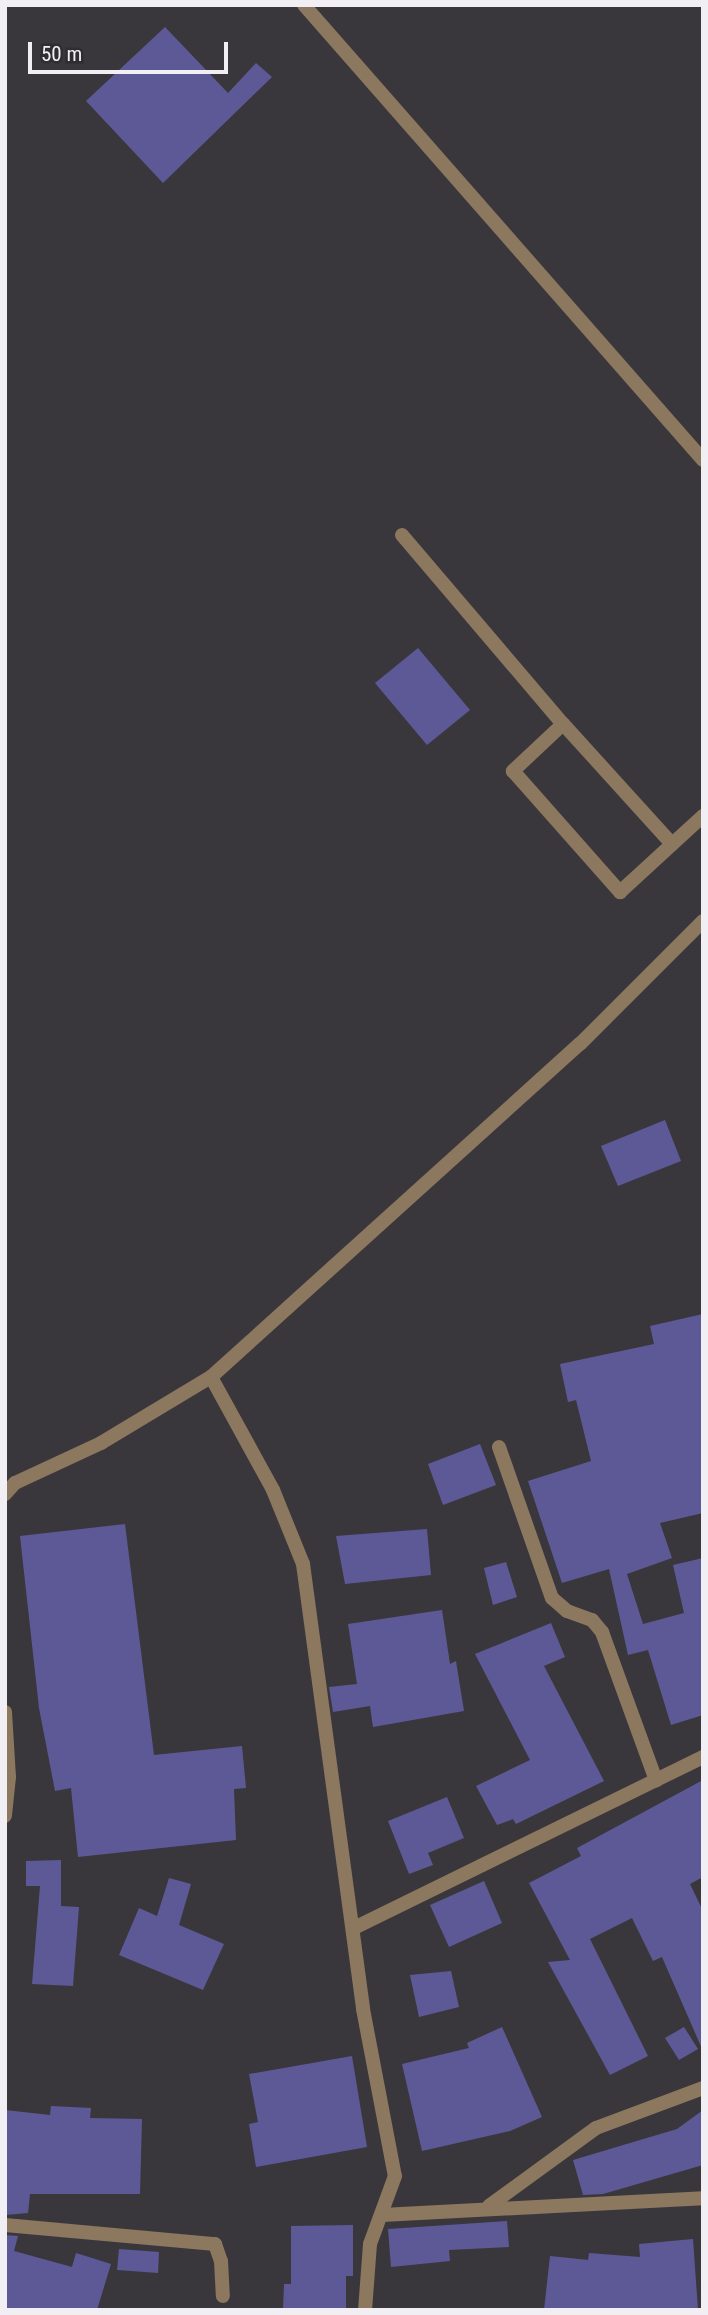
<!DOCTYPE html>
<html>
<head>
<meta charset="utf-8">
<style>
  body { margin:0 }
  #map { position:relative; width:708px; height:2315px; overflow:hidden; background:#39373c; font-family:"Roboto Condensed",sans-serif }
  div>[style] { position:absolute }
  .building>* { inset:0; background:#5d5997 }
  .service>* { height:14px; margin:-7px; padding:0 7px; transform-origin:7px; border-radius:7px; background:#8c775f }
  .minor>* { height:14px; margin:-7px; padding:0 7px; transform-origin:7px; border-radius:7px; background:#8c775f }
  span { translate:-50% -50%; white-space:nowrap; text-align:center; line-height:1.15; -webkit-text-stroke:7px #2f2d32; paint-order:stroke }
  .frame { position:absolute; inset:0; border:7px solid #f1eff3; pointer-events:none }
  .scale { position:absolute; left:28px; top:42px; width:200px; height:32px; box-sizing:border-box; border:4px solid #f1eff3; border-top:0; padding-left:9px; font-size:21px; line-height:24px; white-space:nowrap; color:#f1eff3; -webkit-text-stroke:5px #2f2d32; paint-order:stroke }
</style>
</head>
<body>
<div id="map">
  <div class="building">
    <i style="clip-path:polygon(165px 27px,228px 93px,256px 63px,272px 77px,163px 183px,86px 101px)"></i>
    <i style="clip-path:polygon(418px 648px,470px 710px,427px 745px,375px 683px)"></i>
    <i style="clip-path:polygon(665px 1120px,681px 1161px,618px 1186px,601px 1146px)"></i>
    <i style="clip-path:polygon(703px 1314px,703px 1513px,660px 1523px,672px 1558px,627px 1574px,643px 1624px,684px 1613px,673px 1565px,703px 1558px,703px 1715px,671px 1725px,648px 1650px,628px 1655px,609px 1569px,562px 1583px,528px 1481px,591px 1461px,576px 1400px,568px 1402px,560px 1364px,654px 1344px,650px 1326px)"></i>
    <i style="clip-path:polygon(480px 1444px,496px 1485px,443px 1505px,428px 1464px)"></i>
    <i style="clip-path:polygon(125px 1524px,154px 1755px,242px 1746px,246px 1788px,234px 1789px,236px 1840px,78px 1857px,71px 1788px,55px 1791px,39px 1708px,20px 1536px)"></i>
    <i style="clip-path:polygon(427px 1529px,431px 1575px,345px 1584px,336px 1536px)"></i>
    <i style="clip-path:polygon(506px 1562px,517px 1597px,493px 1605px,484px 1568px)"></i>
    <i style="clip-path:polygon(442px 1610px,450px 1664px,456px 1661px,464px 1711px,373px 1727px,370px 1706px,333px 1712px,329px 1687px,357px 1684px,348px 1624px)"></i>
    <i style="clip-path:polygon(551px 1623px,565px 1657px,544px 1666px,604px 1781px,516px 1824px,513px 1819px,497px 1825px,476px 1786px,530px 1760px,475px 1654px)"></i>
    <i style="clip-path:polygon(703px 1780px,703px 1877px,690px 1884px,703px 1911px,703px 2051px,662px 1957px,653px 1961px,632px 1918px,590px 1939px,648px 2056px,610px 2075px,548px 1962px,570px 1960px,529px 1883px,581px 1856px,577px 1848px)"></i>
    <i style="clip-path:polygon(447px 1797px,464px 1838px,428px 1853px,433px 1865px,409px 1874px,388px 1821px)"></i>
    <i style="clip-path:polygon(61px 1860px,61px 1906px,79px 1907px,73px 1986px,32px 1984px,40px 1886px,26px 1886px,26px 1861px)"></i>
    <i style="clip-path:polygon(169px 1878px,191px 1884px,179px 1925px,224px 1944px,203px 1990px,119px 1955px,139px 1908px,157px 1916px)"></i>
    <i style="clip-path:polygon(484px 1881px,502px 1923px,449px 1947px,430px 1905px)"></i>
    <i style="clip-path:polygon(451px 1971px,459px 2007px,419px 2017px,410px 1975px)"></i>
    <i style="clip-path:polygon(502px 2027px,542px 2117px,510px 2131px,422px 2151px,402px 2064px,469px 2048px,467px 2043px)"></i>
    <i style="clip-path:polygon(684px 2027px,698px 2049px,679px 2060px,665px 2038px)"></i>
    <i style="clip-path:polygon(352px 2056px,367px 2147px,256px 2167px,249px 2124px,258px 2122px,249px 2074px)"></i>
    <i style="clip-path:polygon(51px 2106px,91px 2108px,90px 2118px,142px 2119px,140px 2194px,30px 2194px,28px 2213px,5px 2215px,5px 2110px,50px 2115px)"></i>
    <i style="clip-path:polygon(703px 2110px,703px 2165px,603px 2194px,583px 2195px,573px 2160px,677px 2129px)"></i>
    <i style="clip-path:polygon(507px 2221px,509px 2247px,449px 2250px,450px 2261px,391px 2267px,388px 2229px)"></i>
    <i style="clip-path:polygon(353px 2225px,353px 2276px,346px 2276px,346px 2310px,283px 2310px,284px 2284px,291px 2284px,291px 2226px)"></i>
    <i style="clip-path:polygon(5px 2235px,18px 2236px,14px 2251px,72px 2267px,76px 2253px,111px 2264px,97px 2310px,5px 2310px)"></i>
    <i style="clip-path:polygon(693px 2239px,698px 2310px,544px 2310px,550px 2256px,588px 2260px,589px 2253px,640px 2257px,639px 2244px)"></i>
    <i style="clip-path:polygon(119px 2249px,159px 2252px,158px 2273px,117px 2270px)"></i>
  </div>
  <div class="service">
    <i style="left:304px;top:5px;width:605px;rotate:48.75deg"></i>
    <i style="left:402px;top:535px;width:248px;rotate:49.6deg"></i>
    <i style="left:672px;top:844px;width:162px;rotate:-132.2deg"></i>
    <i style="left:563px;top:724px;width:69px;rotate:136.8deg"></i>
    <i style="left:513px;top:771px;width:162px;rotate:48.5deg"></i>
    <i style="left:620px;top:892px;width:113px;rotate:-42.5deg"></i>
  </div>
  <div class="minor">
    <i style="left:211px;top:1377px;width:129px;rotate:61.2deg"></i>
    <i style="left:273px;top:1490px;width:80px;rotate:67.9deg"></i>
    <i style="left:303px;top:1564px;width:449px;rotate:82.3deg"></i>
    <i style="left:363px;top:2009px;width:170px;rotate:79.2deg"></i>
    <i style="left:395px;top:2176px;width:72px;rotate:110.2deg"></i>
    <i style="left:370px;top:2244px;width:66px;rotate:94.3deg"></i>
    <i style="left:499px;top:1447px;width:160px;rotate:70.7deg"></i>
    <i style="left:552px;top:1598px;width:20px;rotate:41deg"></i>
    <i style="left:567px;top:1611px;width:27px;rotate:20deg"></i>
    <i style="left:592px;top:1620px;width:16px;rotate:50deg"></i>
    <i style="left:602px;top:1632px;width:158px;rotate:70deg"></i>
    <i style="left:5px;top:1494px;width:15px;rotate:-48deg"></i>
    <i style="left:15px;top:1483px;width:95px;rotate:-24.9deg"></i>
    <i style="left:101px;top:1443px;width:128px;rotate:-31deg"></i>
    <i style="left:211px;top:1377px;width:497px;rotate:-42.1deg"></i>
    <i style="left:580px;top:1044px;width:174px;rotate:-45deg"></i>
    <i style="left:5px;top:1712px;width:65px;rotate:86.5deg"></i>
    <i style="left:9px;top:1777px;width:39px;rotate:96deg"></i>
    <i style="left:354px;top:1928px;width:389px;rotate:-26.1deg"></i>
    <i style="left:489px;top:2206px;width:132px;rotate:-36.1deg"></i>
    <i style="left:596px;top:2128px;width:114px;rotate:-20.5deg"></i>
    <i style="left:382px;top:2215px;width:321px;rotate:-3deg"></i>
    <i style="left:5px;top:2225px;width:211px;rotate:5.2deg"></i>
    <i style="left:215px;top:2244px;width:18px;rotate:71deg"></i>
    <i style="left:221px;top:2261px;width:35px;rotate:87deg"></i>
  </div>
  <div class="frame"></div>
  <div class="scale">50 m</div>
</div>
</body>
</html>
